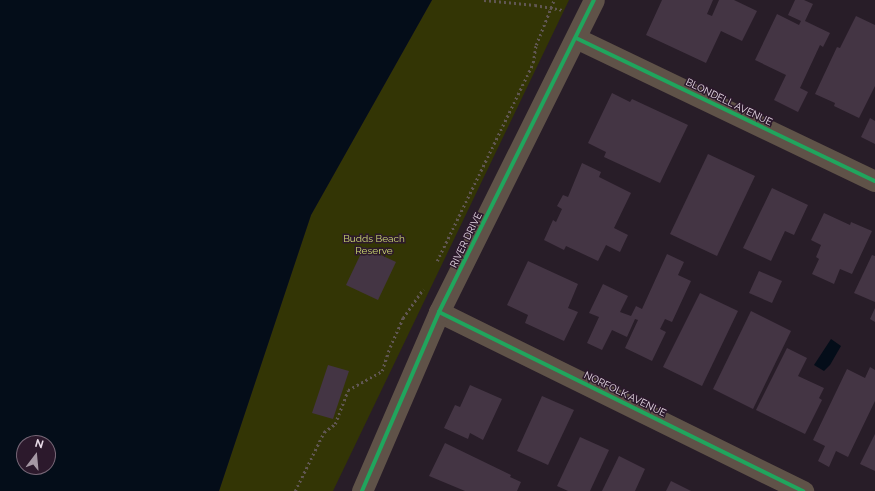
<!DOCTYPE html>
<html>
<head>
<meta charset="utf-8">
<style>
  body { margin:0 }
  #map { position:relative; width:875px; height:491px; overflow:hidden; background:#281d28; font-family:Raleway,sans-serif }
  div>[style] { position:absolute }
  .green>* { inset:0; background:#333505 }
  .water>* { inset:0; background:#040d19 }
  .building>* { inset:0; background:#443544 }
  .path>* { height:2.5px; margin-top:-1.25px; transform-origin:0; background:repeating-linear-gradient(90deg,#615754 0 2px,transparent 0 5px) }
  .street>* { height:21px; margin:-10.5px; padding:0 10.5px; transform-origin:10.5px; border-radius:10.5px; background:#5f5248 }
  .cycleway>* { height:4px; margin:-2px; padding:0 2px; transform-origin:2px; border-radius:2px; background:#20a55d }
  span { translate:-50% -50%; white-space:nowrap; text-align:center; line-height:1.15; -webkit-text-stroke:3px #2c192c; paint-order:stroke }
  .street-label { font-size:10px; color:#e8dbe7 }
  .park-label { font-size:10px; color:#d0dd73 }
  .north { position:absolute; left:16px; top:435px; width:40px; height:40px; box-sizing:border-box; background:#2c192c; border:1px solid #776777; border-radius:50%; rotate:16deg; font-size:11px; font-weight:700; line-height:16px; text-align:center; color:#e8dbe7 }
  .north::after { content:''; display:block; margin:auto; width:14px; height:18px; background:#a598a4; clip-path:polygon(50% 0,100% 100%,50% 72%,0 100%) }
</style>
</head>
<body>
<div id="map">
  <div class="green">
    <i style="clip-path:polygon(432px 0,569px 0,333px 491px,219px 491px,311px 215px)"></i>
  </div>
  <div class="water">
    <i style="clip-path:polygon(evenodd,0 0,432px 0,311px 215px,219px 491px,0 491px,0 0,24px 443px,48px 443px,48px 467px,24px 467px,24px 443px)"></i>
    <i style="clip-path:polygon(831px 339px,841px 346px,830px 365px,824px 371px,814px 365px)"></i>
  </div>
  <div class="building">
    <i style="clip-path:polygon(662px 0,713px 0,707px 14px,712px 16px,719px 0,734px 0,757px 11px,742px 41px,721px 31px,706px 63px,646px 35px)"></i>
    <i style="clip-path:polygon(795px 0,804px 0,813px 4px,805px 21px,830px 33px,823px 47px,820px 45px,800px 88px,808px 92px,798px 112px,774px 100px,786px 75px,755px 60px,777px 14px,799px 25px,801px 21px,788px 15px)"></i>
    <i style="clip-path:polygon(856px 16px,875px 25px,875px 86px,859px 118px,834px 106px,835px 103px,815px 94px,837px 47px,840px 48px)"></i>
    <i style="clip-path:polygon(612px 93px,630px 102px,632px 99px,688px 125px,660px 183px,604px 157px,606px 152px,588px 143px)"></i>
    <i style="clip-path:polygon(870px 118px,875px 121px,875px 144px,861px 137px)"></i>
    <i style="clip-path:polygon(708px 154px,755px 176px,717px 256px,670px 234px)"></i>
    <i style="clip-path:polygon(582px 163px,601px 172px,599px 177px,631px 193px,614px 228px,628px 235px,620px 252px,606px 245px,598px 261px,566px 246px,564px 250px,544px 240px,553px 220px,556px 222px,562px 209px,557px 206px,563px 195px,568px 197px)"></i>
    <i style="clip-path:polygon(772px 188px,808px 205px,794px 235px,785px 231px,771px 261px,743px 248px)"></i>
    <i style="clip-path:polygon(824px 213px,850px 225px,851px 222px,872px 231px,852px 274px,840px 269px,834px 284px,812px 274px,819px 259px,816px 257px,821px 245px,811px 240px)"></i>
    <i style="clip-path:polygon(364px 247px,396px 262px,378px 300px,346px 285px)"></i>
    <i style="clip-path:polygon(667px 254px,684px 262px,678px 275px,691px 281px,672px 322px,665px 319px,660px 329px,666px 332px,652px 361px,625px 348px,638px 320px,635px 319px,627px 337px,612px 330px,602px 350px,587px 343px,599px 317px,589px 313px,603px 284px,628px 296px,620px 312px,631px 316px,636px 306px,642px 309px)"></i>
    <i style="clip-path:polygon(872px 255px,875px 256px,875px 302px,854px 293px)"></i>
    <i style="clip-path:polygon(528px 261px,578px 284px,568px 308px,578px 312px,564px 341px,525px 323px,528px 315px,507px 305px)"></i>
    <i style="clip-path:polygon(759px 271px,782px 281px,772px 303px,749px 293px)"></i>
    <i style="clip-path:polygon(700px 293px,738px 311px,702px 386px,663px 367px)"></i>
    <i style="clip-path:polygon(875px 308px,875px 322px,870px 319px)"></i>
    <i style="clip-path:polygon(751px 311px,791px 331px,753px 409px,713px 389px)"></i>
    <i style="clip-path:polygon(787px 348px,807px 358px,798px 376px,824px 388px,819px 398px,822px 400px,805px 434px,756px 410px)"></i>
    <i style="clip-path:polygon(328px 365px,349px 371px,333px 419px,312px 413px)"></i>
    <i style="clip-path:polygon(870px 367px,875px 370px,875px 401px,848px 457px,836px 451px,829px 467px,818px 461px,825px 446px,813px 440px,847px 369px,865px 378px)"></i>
    <i style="clip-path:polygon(470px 385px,502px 399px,483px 440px,470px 433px,468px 439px,444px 428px,455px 405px,460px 407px)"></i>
    <i style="clip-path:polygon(542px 396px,574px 410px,548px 465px,517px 451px)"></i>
    <i style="clip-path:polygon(875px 434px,875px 471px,860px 464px)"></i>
    <i style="clip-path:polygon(580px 437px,609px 450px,590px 491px,568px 491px,557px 486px)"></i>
    <i style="clip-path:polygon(445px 443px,511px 475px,510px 477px,521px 482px,517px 491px,465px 491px,429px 476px)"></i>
    <i style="clip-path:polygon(619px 456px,645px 469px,635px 491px,602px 491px)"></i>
    <i style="clip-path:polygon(671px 481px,691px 491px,666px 491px)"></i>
  </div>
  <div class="path">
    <i style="left:484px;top:0;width:51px;rotate:5.6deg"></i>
    <i style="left:535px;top:5px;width:28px;rotate:10deg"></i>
    <i style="left:437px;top:261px;width:220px;rotate:-64.1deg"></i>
    <i style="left:533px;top:63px;width:18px;rotate:-81deg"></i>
    <i style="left:536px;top:45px;width:48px;rotate:-68.2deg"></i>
    <i style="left:295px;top:491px;width:66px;rotate:-63.8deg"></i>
    <i style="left:324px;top:432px;width:14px;rotate:-36deg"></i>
    <i style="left:335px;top:424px;width:36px;rotate:-69deg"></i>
    <i style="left:348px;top:390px;width:39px;rotate:-29deg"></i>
    <i style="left:382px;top:371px;width:25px;rotate:-72deg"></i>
    <i style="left:390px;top:347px;width:32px;rotate:-66deg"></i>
    <i style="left:403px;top:318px;width:35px;rotate:-55deg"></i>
  </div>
  <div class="street">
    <i style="left:576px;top:38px;width:331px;rotate:25.6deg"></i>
    <i style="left:439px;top:312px;width:406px;rotate:26.2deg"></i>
    <i style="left:362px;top:491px;width:195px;rotate:-66.7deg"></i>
    <i style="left:439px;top:312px;width:348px;rotate:-63.6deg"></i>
  </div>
  <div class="cycleway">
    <i style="left:576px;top:38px;width:331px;rotate:25.6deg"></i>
    <i style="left:439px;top:312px;width:406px;rotate:26.2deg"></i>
    <i style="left:362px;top:491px;width:195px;rotate:-66.7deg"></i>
    <i style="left:439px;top:312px;width:348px;rotate:-63.6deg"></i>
  </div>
  <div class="street-label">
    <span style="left:729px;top:102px;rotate:26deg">BLONDELL AVENUE</span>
    <span style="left:466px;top:240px;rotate:-64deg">RIVER DRIVE</span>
    <span style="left:625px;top:394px;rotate:26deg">NORFOLK AVENUE</span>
  </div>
  <div class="park-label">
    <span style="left:374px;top:244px">Budds Beach<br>Reserve</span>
  </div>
  <div class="north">N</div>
</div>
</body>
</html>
